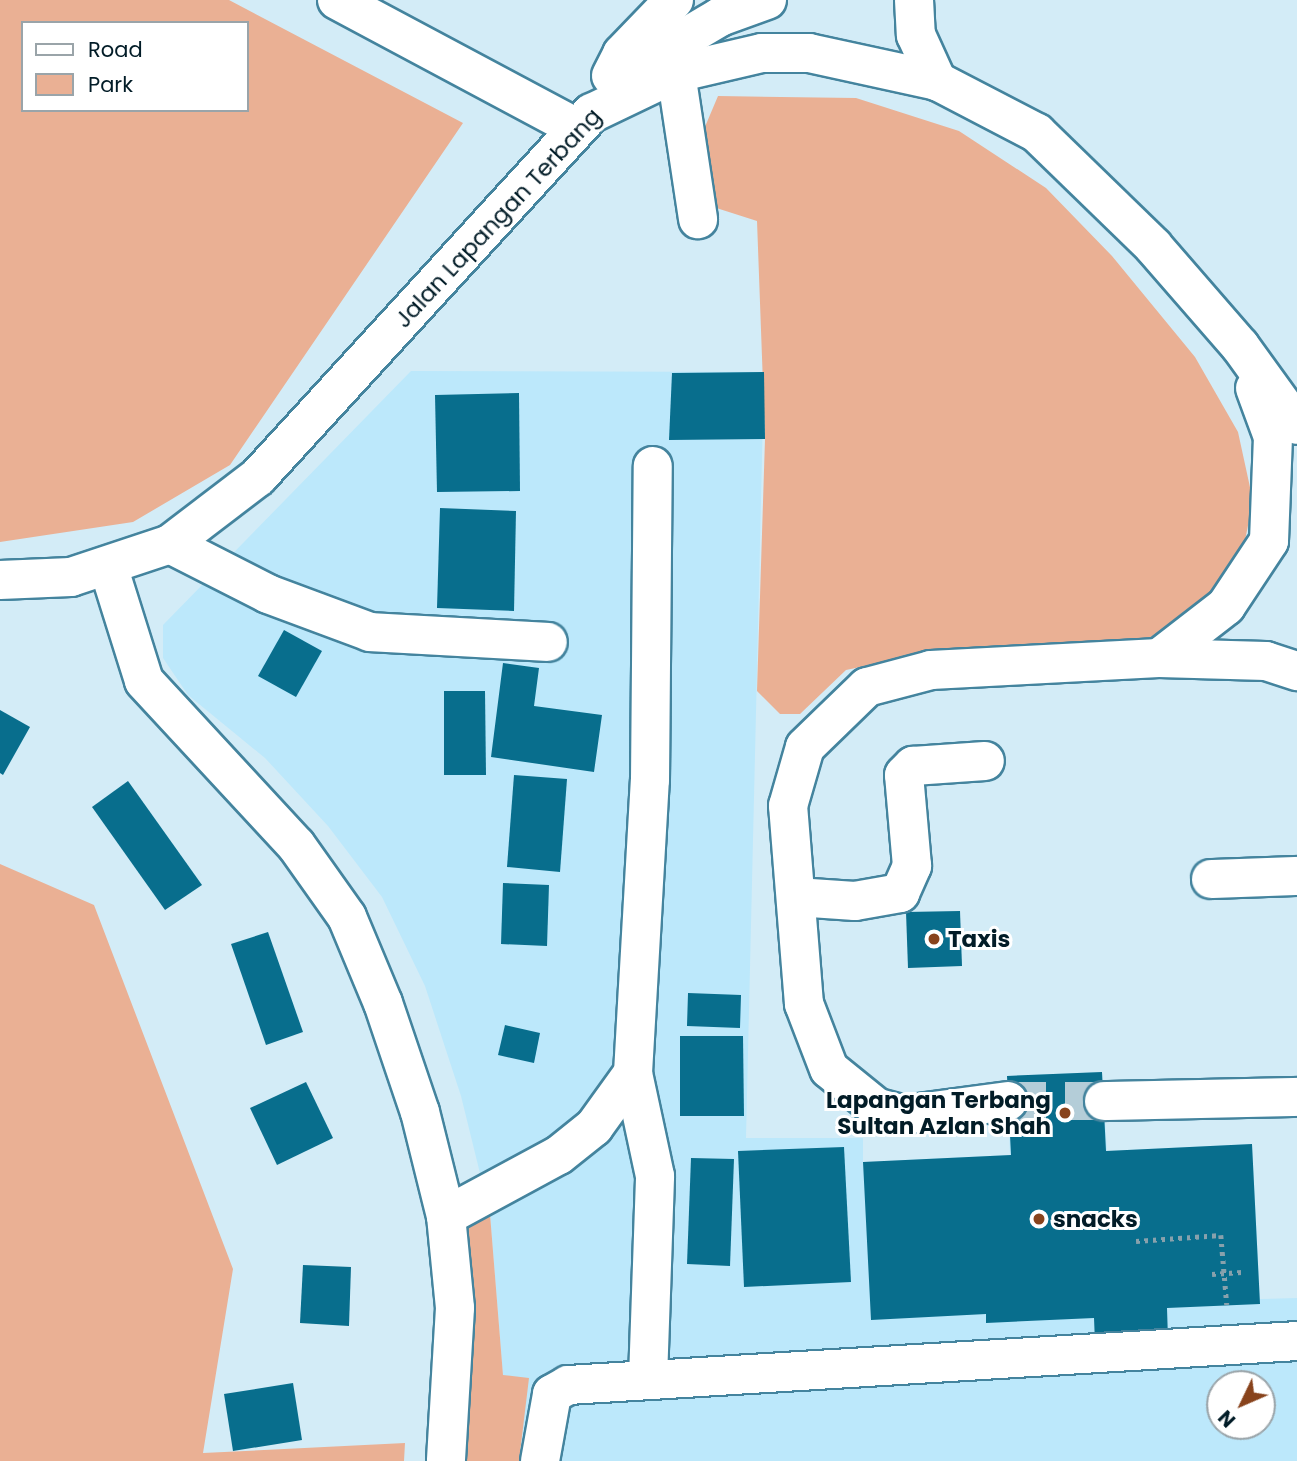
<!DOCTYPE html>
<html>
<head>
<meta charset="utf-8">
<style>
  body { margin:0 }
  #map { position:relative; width:1297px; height:1461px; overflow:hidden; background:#d3ecf7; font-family:Poppins,sans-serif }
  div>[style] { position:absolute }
  .built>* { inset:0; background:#bce8fb }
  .green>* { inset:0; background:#eab094 }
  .building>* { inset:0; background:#086e8d }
  .minor-tunnel>* { height:38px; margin-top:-19px; transform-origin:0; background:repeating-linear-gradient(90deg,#b4cdd8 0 38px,transparent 0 57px) }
  .path>* { height:4.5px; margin-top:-2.25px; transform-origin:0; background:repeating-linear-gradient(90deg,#88a1ac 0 3.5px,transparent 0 8.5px) }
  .roads { filter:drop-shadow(2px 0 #44849e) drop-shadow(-2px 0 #44849e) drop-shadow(0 2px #44849e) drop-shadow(0 -2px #44849e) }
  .minor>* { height:38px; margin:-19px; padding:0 19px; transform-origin:19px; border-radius:19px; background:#fff }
  .dots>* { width:19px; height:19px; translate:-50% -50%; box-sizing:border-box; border:4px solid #fff; border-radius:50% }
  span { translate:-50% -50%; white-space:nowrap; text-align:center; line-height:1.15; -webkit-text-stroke:6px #fff; paint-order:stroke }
  .street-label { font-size:23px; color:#021c27 }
  .poi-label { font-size:23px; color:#021c27; font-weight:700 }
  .left { translate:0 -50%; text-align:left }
  .right { translate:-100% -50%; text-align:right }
  .legend { position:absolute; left:21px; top:21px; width:228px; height:91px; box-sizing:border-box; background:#fff; border:2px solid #9aa4a9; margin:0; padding:9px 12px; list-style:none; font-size:21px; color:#021c27 }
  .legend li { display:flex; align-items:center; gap:14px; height:35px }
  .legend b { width:35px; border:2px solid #9aa4a9 }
  .north { position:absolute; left:1206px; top:1370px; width:70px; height:70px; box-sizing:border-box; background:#fff; border:2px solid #9aa4a9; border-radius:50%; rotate:226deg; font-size:19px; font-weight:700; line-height:28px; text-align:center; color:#021c27 }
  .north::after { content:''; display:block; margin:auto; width:24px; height:32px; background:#88431c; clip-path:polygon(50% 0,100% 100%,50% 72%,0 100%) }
</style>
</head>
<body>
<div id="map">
  <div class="built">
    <i style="clip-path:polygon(evenodd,411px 371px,764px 372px,746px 1138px,863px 1138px,863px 1162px,1010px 1155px,1007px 1076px,1102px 1072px,1107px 1151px,1252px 1144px,1260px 1299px,1297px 1298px,1297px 1461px,493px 1461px,503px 1376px,490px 1214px,461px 1096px,425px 986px,382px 897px,328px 826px,265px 758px,188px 695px,163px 658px,163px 625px,411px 371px,1220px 1384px,1262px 1384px,1262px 1426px,1220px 1426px,1220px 1384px)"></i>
  </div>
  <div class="green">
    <i style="clip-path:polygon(evenodd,0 0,229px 0,463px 123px,230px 465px,133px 522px,0 542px,0 0,23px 23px,247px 23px,247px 110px,23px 110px,23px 23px)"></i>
    <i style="clip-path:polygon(718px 96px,856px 98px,959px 131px,1046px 188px,1112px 256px,1195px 357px,1238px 432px,1253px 501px,1241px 560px,1197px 614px,1137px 644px,923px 654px,846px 670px,800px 714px,780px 714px,757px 691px,765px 439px,757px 221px,707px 205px,696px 148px)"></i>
    <i style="clip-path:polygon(0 864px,94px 905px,233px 1269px,203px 1453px,405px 1443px,404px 1461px,0 1461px)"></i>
    <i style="clip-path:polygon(490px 1214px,503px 1375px,529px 1378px,519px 1461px,453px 1461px,461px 1225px)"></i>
  </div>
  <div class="building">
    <i style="clip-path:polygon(764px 372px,765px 439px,669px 440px,672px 373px)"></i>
    <i style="clip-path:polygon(519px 393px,520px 491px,437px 492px,435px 395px)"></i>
    <i style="clip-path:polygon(440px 508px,516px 511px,514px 611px,437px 608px)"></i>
    <i style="clip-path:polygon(284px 630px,322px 651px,296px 697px,258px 676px)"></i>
    <i style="clip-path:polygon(503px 663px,539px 668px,534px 706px,602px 715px,594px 772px,491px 757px)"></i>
    <i style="clip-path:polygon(444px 691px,485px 691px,486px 775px,444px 775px)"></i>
    <i style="clip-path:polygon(0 710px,30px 727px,3px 775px,0 773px)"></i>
    <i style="clip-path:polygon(514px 775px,567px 779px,560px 872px,507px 867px)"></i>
    <i style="clip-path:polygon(128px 781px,202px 885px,165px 910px,92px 807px)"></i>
    <i style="clip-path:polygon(503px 883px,549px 885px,547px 946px,501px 944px)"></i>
    <i style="clip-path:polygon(960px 911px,962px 966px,908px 968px,906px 912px)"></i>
    <i style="clip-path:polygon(268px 932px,303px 1032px,266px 1045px,231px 944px)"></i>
    <i style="clip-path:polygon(688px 993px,741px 995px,740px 1028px,687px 1026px)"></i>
    <i style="clip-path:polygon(505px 1025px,540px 1033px,534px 1063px,498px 1055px)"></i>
    <i style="clip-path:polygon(680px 1036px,743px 1036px,744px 1116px,680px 1116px)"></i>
    <i style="clip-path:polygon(1102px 1072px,1106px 1151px,1252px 1144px,1260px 1304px,1167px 1308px,1168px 1339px,1095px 1343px,1094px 1318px,986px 1323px,986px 1314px,871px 1320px,863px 1162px,1011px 1155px,1007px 1076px)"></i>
    <i style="clip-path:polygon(306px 1082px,333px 1138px,277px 1165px,250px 1108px)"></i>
    <i style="clip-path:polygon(844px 1147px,851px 1282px,744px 1287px,738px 1151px)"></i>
    <i style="clip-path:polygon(691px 1158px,734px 1159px,730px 1266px,687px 1264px)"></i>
    <i style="clip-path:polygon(303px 1265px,351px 1267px,349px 1326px,300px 1323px)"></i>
    <i style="clip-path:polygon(293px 1383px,302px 1440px,233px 1451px,224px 1394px)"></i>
  </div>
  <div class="minor-tunnel">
    <i style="left:1008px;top:1101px;width:96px"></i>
  </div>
  <div class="path">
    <i style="left:1136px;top:1241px;width:85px;rotate:-4deg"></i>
    <i style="left:1221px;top:1235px;width:70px;rotate:85.1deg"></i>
    <i style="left:1212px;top:1274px;width:30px;rotate:-4deg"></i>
  </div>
  <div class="roads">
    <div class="minor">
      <i style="left:337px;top:0;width:272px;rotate:28.1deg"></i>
      <i style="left:914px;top:0;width:35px;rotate:87deg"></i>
      <i style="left:916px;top:35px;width:51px;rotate:65.5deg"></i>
      <i style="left:676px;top:73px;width:148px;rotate:81.4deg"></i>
      <i style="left:611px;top:76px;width:25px;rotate:-63deg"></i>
      <i style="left:622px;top:54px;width:75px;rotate:-46.1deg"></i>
      <i style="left:631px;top:80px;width:33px;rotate:-46deg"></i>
      <i style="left:654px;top:56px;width:77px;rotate:-30.6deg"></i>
      <i style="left:720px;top:17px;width:50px;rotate:-19.9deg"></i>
      <i style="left:170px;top:544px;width:110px;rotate:27deg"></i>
      <i style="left:268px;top:594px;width:109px;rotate:20.4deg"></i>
      <i style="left:370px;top:632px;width:178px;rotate:3.2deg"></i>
      <i style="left:109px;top:569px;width:117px;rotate:72.6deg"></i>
      <i style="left:144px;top:681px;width:224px;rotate:47.2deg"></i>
      <i style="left:296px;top:845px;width:88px;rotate:54.7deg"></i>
      <i style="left:347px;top:917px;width:93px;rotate:67.3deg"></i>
      <i style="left:383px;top:1003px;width:115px;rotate:71.3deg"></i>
      <i style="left:420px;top:1112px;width:107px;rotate:76deg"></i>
      <i style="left:446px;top:1216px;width:92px;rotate:84.4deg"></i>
      <i style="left:455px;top:1308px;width:153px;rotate:93.4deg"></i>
      <i style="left:0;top:580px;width:71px;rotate:-2.4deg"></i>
      <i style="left:71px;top:577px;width:104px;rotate:-18.4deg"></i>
      <i style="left:170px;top:544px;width:111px;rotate:-37.3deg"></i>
      <i style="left:258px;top:477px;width:494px;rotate:-47.5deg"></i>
      <i style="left:592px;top:113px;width:93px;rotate:-25.5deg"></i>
      <i style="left:676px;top:73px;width:88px;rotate:-13.1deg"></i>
      <i style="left:762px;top:53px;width:47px"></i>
      <i style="left:809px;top:53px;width:131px;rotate:12.3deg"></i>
      <i style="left:937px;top:81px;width:113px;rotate:27.5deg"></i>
      <i style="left:1037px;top:133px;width:162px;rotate:44.2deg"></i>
      <i style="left:1153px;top:246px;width:133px;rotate:49deg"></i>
      <i style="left:1240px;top:346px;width:97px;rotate:54.2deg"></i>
      <i style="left:1159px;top:658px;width:85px;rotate:-37.8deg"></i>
      <i style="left:1226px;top:606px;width:78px;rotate:-56.5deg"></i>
      <i style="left:1269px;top:541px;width:104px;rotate:-87.8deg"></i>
      <i style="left:1273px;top:437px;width:52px;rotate:-110.2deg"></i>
      <i style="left:1211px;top:879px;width:86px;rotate:-2deg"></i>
      <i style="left:796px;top:897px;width:59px;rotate:3.9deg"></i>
      <i style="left:855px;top:901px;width:46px;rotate:-10.1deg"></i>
      <i style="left:900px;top:893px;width:30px;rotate:-66deg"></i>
      <i style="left:912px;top:866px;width:91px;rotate:-95deg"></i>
      <i style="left:904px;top:775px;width:13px;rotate:-45deg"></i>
      <i style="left:913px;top:766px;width:72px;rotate:-4deg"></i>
      <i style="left:1008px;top:1101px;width:104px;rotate:172.3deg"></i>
      <i style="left:905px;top:1115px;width:30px;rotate:-165deg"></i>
      <i style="left:876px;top:1107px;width:60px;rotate:-141deg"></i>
      <i style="left:829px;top:1069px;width:70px;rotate:-111deg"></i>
      <i style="left:804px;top:1004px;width:199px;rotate:-94.6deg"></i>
      <i style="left:788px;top:806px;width:61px;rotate:-73.9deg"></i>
      <i style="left:805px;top:747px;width:86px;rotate:-44.1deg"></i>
      <i style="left:867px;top:687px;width:66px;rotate:-14.9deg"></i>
      <i style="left:931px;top:670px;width:228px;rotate:-3deg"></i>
      <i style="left:1159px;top:658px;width:107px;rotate:1.6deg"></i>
      <i style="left:1266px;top:661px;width:33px;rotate:18deg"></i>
      <i style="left:1104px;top:1101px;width:193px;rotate:-1.2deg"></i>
      <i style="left:446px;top:1216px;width:128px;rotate:-28.4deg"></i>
      <i style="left:559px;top:1155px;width:45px;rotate:-38.7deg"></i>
      <i style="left:594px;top:1127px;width:67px;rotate:-54.2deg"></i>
      <i style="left:648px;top:1379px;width:203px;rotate:-88deg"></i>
      <i style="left:655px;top:1176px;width:105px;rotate:-102.1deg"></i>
      <i style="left:633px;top:1073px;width:293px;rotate:-86.7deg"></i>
      <i style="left:650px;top:780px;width:314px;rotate:-89.5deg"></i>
      <i style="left:540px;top:1461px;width:68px;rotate:-79.8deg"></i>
      <i style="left:552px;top:1394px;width:18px;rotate:-29deg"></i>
      <i style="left:568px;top:1385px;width:730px;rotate:-3.45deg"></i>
    </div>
  </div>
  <div class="dots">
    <i style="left:934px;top:939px;background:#88431c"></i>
    <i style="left:1065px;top:1113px;background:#88431c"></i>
    <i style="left:1039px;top:1219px;background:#88431c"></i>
  </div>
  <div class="street-label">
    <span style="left:498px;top:218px;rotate:-47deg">Jalan Lapangan Terbang</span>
  </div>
  <div class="poi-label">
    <span class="left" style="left:948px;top:939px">Taxis</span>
    <span class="right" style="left:1051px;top:1113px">Lapangan Terbang<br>Sultan Azlan Shah</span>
    <span class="left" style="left:1053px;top:1219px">snacks</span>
  </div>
  <ul class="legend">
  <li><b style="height:9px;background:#fff"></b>Road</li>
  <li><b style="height:19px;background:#eab094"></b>Park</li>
  </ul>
  <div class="north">N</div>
</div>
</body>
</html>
